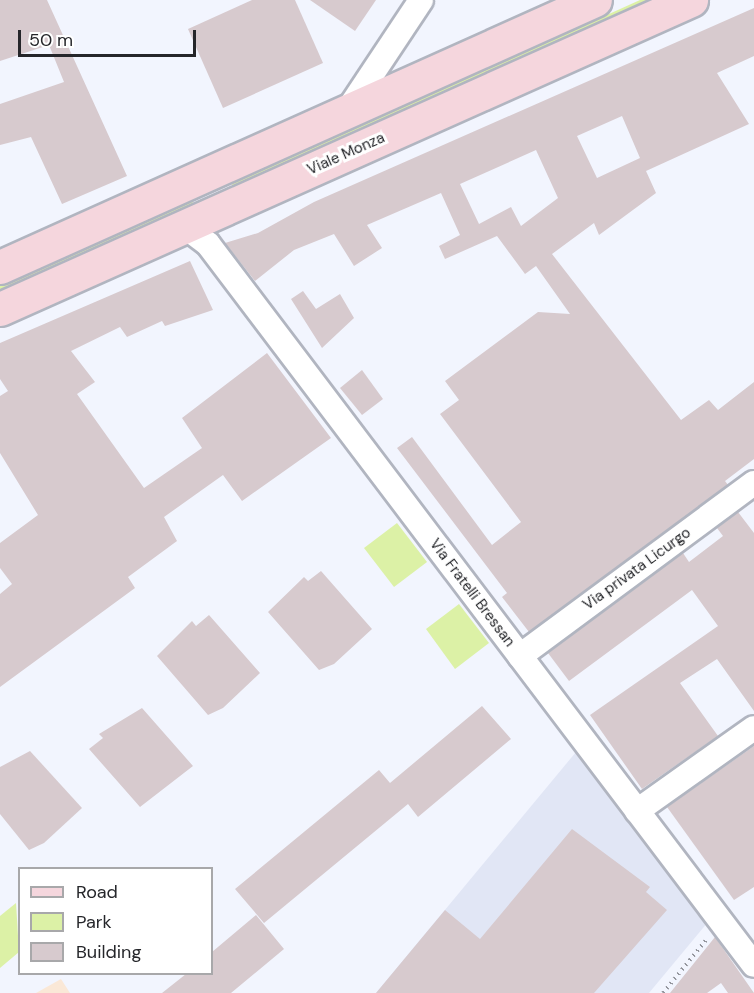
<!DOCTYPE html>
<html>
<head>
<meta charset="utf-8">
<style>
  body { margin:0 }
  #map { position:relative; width:754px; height:993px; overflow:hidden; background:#f2f5fe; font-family:"DM Sans",sans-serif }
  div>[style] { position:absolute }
  .built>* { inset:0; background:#e1e6f5 }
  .education>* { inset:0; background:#fae8d7 }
  .green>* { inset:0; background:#dcf1a6 }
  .building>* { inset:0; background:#d7cace }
  .path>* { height:4px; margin-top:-2px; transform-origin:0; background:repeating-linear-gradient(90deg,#94969d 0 1.5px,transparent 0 6px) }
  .roads { filter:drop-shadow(2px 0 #b1b5c0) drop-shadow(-2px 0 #b1b5c0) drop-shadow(0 2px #b1b5c0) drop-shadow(0 -2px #b1b5c0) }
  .street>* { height:24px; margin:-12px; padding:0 12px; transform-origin:12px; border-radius:12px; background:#fff }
  .primary>* { height:33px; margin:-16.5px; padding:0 16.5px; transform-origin:16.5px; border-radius:16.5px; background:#f5d6dd }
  span { translate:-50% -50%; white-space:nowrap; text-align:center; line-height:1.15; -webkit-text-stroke:6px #fff; paint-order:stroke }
  .street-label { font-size:15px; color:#25262a }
  .legend { position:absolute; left:18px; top:867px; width:195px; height:108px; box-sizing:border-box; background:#fff; border:2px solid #a8a8aa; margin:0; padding:8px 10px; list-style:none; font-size:18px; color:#25262a }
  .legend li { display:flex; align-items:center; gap:12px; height:30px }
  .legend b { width:30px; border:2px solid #a8a8aa }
  .scale { position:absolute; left:18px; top:30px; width:178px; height:27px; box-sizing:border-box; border:3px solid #25262a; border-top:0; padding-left:8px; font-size:18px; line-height:21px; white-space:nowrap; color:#25262a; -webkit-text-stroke:4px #fff; paint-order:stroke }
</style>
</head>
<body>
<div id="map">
  <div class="built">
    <i style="clip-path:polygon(576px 752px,708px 922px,649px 993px,376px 993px)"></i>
  </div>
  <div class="education">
    <i style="clip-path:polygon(61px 979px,70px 993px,36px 993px)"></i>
  </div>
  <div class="green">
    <i style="clip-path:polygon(640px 0,663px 0,233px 188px,232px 184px)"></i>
    <i style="clip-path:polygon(191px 201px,196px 205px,0 295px,0 285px)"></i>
    <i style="clip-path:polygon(397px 523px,427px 562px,394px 587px,364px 548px)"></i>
    <i style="clip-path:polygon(459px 604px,489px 643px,455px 669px,426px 629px)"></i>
    <i style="clip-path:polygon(16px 903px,19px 952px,0 968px,0 916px)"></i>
  </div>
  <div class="building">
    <i style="clip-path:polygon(0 0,47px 0,127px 176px,62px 204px,31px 137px,0 145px,0 104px,64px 82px,49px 45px,0 61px)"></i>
    <i style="clip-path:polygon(252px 0,295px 0,323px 63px,223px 108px,188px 29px)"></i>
    <i style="clip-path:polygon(310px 0,376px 0,355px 31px)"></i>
    <i style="clip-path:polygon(evenodd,754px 8px,754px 56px,717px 73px,749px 124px,646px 171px,656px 193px,599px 235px,594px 223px,552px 254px,681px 420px,709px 400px,718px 410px,754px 382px,754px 459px,725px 481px,728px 485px,529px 632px,502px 597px,507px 593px,397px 448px,412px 437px,492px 545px,521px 522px,440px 414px,459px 400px,445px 381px,538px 312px,570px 314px,536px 266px,525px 274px,497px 236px,445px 259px,439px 246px,460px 235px,441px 193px,367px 225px,382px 248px,354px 266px,334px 234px,294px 250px,255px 281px,225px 243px,258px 233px,314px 202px,754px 8px,622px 116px,640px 158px,597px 178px,577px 136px,622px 116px,754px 8px,536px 150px,558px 198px,521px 226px,511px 207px,479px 224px,460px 184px,536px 150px)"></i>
    <i style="clip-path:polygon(190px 261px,213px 310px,165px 326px,162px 321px,127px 337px,120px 327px,71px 351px,95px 382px,77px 394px,144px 488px,202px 448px,182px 418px,267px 353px,331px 438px,242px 501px,223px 475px,164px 517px,177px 541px,128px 577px,135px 588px,0 687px,0 594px,12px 584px,0 568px,0 543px,38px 515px,0 453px,0 396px,8px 391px,0 379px,0 343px)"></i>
    <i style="clip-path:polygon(303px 291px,316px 309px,340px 294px,354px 318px,322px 348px,291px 299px)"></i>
    <i style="clip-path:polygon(362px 370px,383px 399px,362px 415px,340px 388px)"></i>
    <i style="clip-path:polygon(738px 512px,754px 533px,754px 711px,717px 659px,680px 683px,718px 736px,642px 789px,590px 715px,718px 626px,692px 590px,569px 681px,548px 653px,683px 553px,689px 562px,723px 536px,717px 528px)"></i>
    <i style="clip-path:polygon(321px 571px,372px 629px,334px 664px,319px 670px,268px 612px,304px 577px,308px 581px)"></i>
    <i style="clip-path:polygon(209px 615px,260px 673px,223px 708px,208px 715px,157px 656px,192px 621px,196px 626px)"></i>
    <i style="clip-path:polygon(482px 706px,511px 739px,418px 817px,408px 804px,264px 923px,235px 889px,379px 770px,390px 783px)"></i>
    <i style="clip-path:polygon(142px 708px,193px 766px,140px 807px,89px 749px,103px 738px,99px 734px)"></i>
    <i style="clip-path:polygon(754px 746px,754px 887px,734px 900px,667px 807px)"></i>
    <i style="clip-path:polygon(30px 751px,82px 808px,44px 843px,29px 850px,0 814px,0 767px)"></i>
    <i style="clip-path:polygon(572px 829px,650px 887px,646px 892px,667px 910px,594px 993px,376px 993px,445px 910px,480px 939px)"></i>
    <i style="clip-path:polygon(256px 915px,284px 949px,231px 993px,162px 993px,186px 974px,212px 974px,212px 952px)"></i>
    <i style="clip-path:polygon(715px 937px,754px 993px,728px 993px,721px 983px,707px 993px,670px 993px)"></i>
  </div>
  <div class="path">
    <i style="left:663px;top:993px;width:68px;rotate:-50.9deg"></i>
  </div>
  <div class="roads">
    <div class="street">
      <i style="left:350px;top:107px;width:128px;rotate:-56.4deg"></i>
      <i style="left:184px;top:226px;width:30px;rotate:37deg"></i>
      <i style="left:208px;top:244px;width:904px;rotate:52.86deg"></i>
      <i style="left:520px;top:656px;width:291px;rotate:-36.5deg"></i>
      <i style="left:637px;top:811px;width:143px;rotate:-35.4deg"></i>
    </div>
    <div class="primary">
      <i style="left:0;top:267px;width:652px;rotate:-24.17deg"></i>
      <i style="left:0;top:309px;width:757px;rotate:-24.09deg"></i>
    </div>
  </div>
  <div class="street-label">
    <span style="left:346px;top:154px;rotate:-24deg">Viale Monza</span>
    <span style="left:637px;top:569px;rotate:-36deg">Via privata Licurgo</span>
    <span style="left:472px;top:593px;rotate:53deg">Via Fratelli Bressan</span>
  </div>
  <ul class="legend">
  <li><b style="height:8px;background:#f5d6dd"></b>Road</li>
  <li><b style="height:16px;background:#dcf1a6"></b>Park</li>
  <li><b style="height:16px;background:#d7cace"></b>Building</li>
  </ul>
  <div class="scale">50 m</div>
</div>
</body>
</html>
